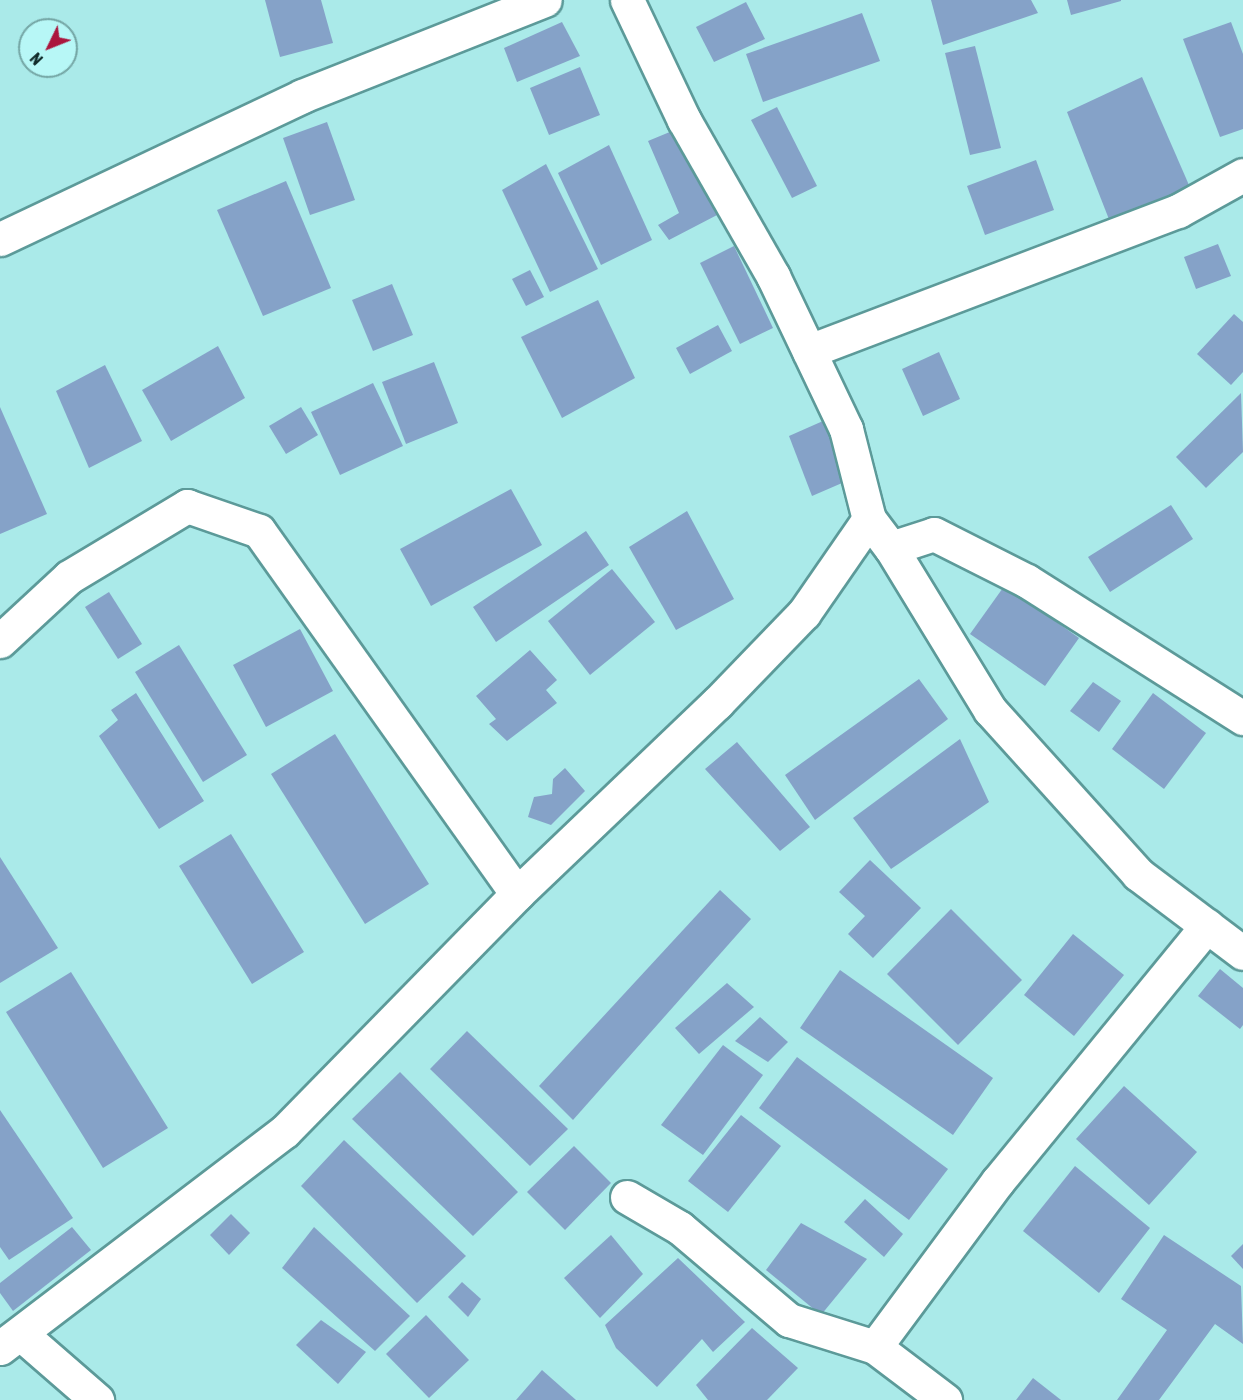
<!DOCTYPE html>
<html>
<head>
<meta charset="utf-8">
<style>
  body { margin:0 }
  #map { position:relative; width:1243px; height:1400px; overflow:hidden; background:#aaeae9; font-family:"Asap Condensed",sans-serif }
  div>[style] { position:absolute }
  .building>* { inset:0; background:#85a2c8 }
  .roads { filter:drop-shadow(2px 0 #5c9a99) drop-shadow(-2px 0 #5c9a99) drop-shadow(0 2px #5c9a99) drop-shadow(0 -2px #5c9a99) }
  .minor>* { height:33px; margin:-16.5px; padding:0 16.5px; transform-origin:16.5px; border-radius:16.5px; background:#fff }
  span { translate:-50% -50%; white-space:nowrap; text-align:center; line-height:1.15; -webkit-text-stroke:5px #b7f7f6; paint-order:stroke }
  .north { position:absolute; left:18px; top:18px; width:60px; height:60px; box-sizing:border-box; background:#b7f7f6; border:2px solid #74a5a4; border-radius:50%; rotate:227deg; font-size:16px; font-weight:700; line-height:24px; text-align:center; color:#0f2928 }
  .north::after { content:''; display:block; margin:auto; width:21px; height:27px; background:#ab163d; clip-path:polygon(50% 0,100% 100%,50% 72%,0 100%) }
</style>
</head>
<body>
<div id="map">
  <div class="building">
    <i style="clip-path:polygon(265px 0,321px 0,333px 43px,280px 57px)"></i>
    <i style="clip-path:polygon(931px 0,1031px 0,1038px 13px,943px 45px)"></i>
    <i style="clip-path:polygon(1067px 0,1121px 0,1121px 1px,1071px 15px)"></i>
    <i style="clip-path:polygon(746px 2px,765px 39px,714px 62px,696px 27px)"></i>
    <i style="clip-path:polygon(862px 13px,880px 61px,763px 102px,746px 54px)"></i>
    <i style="clip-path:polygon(562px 22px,580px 56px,517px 82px,504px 48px)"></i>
    <i style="clip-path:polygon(1231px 22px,1243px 54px,1243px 129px,1220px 137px,1183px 39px)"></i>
    <i style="clip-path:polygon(975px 46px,1001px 148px,970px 155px,945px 53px)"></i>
    <i style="clip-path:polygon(580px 67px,600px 115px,549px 135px,530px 88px)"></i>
    <i style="clip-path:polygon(1142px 77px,1192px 192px,1112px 227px,1067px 112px)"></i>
    <i style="clip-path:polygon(777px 107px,817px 186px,792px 198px,751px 120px)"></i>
    <i style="clip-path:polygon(327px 122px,355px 200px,310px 215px,283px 138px)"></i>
    <i style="clip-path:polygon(677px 129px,719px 214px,669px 240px,658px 225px,679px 213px,648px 141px)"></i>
    <i style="clip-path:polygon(609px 145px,652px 240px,601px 265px,558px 173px)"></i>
    <i style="clip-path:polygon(1036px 160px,1054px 210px,985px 235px,967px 186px)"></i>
    <i style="clip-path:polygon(546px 164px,598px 269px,550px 292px,502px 190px)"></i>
    <i style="clip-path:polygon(286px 181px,331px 288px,263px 316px,217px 210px)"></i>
    <i style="clip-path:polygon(1218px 244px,1231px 276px,1196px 289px,1184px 257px)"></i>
    <i style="clip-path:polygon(734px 246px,773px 328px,740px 344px,700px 263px)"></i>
    <i style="clip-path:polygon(530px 270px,544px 297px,526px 306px,512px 279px)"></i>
    <i style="clip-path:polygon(392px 284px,413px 335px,373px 351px,352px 300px)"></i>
    <i style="clip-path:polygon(598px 300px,635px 378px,562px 418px,521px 337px)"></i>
    <i style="clip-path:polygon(1234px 314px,1243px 322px,1243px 372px,1231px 385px,1197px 354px)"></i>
    <i style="clip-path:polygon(718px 325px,732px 351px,690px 374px,676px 348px)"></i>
    <i style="clip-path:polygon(218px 346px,245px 398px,171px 441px,142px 390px)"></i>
    <i style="clip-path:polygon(939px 352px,960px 399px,923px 416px,902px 369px)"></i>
    <i style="clip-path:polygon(434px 362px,458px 423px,406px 444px,382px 382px)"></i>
    <i style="clip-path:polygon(105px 365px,142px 441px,89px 468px,56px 391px)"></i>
    <i style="clip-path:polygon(373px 383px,403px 446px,340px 475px,311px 412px)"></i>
    <i style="clip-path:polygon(1241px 393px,1243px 452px,1206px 488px,1176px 457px)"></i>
    <i style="clip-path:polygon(0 407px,47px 514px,0 534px)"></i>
    <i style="clip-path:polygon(301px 407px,318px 435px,286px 454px,269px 426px)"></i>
    <i style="clip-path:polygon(823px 421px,849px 480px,812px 496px,789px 436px)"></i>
    <i style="clip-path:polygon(511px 489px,542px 545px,431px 606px,400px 549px)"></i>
    <i style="clip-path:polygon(1171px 505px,1193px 539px,1110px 592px,1088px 557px)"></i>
    <i style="clip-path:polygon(687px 511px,734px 599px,676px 630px,629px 547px)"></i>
    <i style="clip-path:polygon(586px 531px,609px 565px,496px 642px,473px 607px)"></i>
    <i style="clip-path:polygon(612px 569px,655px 622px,590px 675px,548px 621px)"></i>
    <i style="clip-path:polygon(1005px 585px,1079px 638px,1045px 686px,970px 634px)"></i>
    <i style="clip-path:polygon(109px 592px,142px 644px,118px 659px,85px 607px)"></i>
    <i style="clip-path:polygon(300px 629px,333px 691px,266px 727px,233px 665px)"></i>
    <i style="clip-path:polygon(179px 645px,247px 755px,203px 782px,135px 672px)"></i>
    <i style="clip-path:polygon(530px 650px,557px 680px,546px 690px,557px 703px,507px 741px,489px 724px,496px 719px,476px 696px)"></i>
    <i style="clip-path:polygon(919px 679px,948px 719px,815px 820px,785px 775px)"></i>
    <i style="clip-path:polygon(1093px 682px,1121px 701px,1099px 732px,1070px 711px)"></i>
    <i style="clip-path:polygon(136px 693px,204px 801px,159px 829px,99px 736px,118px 720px,111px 710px)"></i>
    <i style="clip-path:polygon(1153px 693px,1206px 733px,1164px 789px,1112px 749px)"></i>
    <i style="clip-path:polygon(335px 734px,429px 884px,365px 924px,271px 774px)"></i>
    <i style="clip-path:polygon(960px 739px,989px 802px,891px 869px,853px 818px)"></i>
    <i style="clip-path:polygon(737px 742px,810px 827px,780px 851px,705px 769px)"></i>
    <i style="clip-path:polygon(565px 768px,585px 791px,551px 825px,528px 817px,534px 797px,552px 794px,553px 779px)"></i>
    <i style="clip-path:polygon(231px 834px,304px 952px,252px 984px,179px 866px)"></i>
    <i style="clip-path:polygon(0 857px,58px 948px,0 983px)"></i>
    <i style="clip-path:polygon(870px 860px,921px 908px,873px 958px,848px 934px,865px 916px,839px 892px)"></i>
    <i style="clip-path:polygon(720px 890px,751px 919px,573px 1120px,539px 1086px)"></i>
    <i style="clip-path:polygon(951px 909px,1022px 980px,958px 1045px,887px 974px)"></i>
    <i style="clip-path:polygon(1073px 934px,1124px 975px,1074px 1036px,1024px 995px)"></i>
    <i style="clip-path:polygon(1220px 969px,1243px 988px,1243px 1025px,1240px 1029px,1198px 996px)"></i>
    <i style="clip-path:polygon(840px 970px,993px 1078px,953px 1135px,800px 1028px)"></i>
    <i style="clip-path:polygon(71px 972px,168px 1128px,103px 1168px,6px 1012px)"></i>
    <i style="clip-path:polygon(727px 983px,754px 1007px,699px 1054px,675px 1028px)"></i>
    <i style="clip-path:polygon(760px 1017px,788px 1042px,768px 1062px,735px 1041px)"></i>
    <i style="clip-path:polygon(467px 1031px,568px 1129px,530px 1166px,430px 1069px)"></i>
    <i style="clip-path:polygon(723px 1045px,763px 1075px,703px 1155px,661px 1125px)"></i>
    <i style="clip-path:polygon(797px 1057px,948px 1169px,909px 1220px,759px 1108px)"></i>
    <i style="clip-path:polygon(400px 1072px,518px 1192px,473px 1236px,352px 1119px)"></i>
    <i style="clip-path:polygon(1124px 1086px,1197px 1152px,1149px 1205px,1076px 1139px)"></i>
    <i style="clip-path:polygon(0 1110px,73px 1218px,9px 1260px,0 1247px)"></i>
    <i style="clip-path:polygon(741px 1115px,781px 1146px,728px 1212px,688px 1181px)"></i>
    <i style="clip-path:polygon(344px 1140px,466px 1256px,417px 1303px,301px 1186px)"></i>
    <i style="clip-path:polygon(574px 1146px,611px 1183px,565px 1230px,527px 1192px)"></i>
    <i style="clip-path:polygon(1075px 1166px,1150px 1228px,1099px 1293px,1023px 1231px)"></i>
    <i style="clip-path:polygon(865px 1199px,903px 1234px,884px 1257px,844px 1222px)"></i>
    <i style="clip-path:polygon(231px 1214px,250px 1233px,229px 1255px,210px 1235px)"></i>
    <i style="clip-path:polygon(801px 1223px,867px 1259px,821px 1315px,766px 1270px)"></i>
    <i style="clip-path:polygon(72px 1227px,91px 1250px,13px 1311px,0 1293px,0 1283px)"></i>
    <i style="clip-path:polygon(314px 1227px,410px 1316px,375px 1351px,282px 1268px)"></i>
    <i style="clip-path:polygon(611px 1235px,643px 1274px,600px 1318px,564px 1278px)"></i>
    <i style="clip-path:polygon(1164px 1235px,1241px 1286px,1243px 1344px,1215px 1324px,1159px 1400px,1117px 1400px,1167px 1330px,1121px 1299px)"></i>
    <i style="clip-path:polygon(1243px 1244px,1243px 1269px,1231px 1256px)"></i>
    <i style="clip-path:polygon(678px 1258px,745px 1322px,713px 1352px,702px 1339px,657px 1387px,616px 1348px,605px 1325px)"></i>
    <i style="clip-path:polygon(462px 1282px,481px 1299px,468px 1317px,448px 1297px)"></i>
    <i style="clip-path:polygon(426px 1315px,469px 1360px,429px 1398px,386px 1354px)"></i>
    <i style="clip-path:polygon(321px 1320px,366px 1352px,338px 1384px,296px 1345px)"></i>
    <i style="clip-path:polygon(752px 1328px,798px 1368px,767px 1400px,708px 1400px,696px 1385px)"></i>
    <i style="clip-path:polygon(542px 1370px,576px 1400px,516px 1400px)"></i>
    <i style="clip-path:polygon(1033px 1378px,1061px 1400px,1016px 1400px)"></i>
  </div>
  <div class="roads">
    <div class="minor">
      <i style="left:627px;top:0;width:133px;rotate:64.6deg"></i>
      <i style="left:684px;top:120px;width:180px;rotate:60.3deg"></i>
      <i style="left:773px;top:276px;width:170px;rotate:64.5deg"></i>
      <i style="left:846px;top:429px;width:93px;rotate:75.7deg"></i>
      <i style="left:869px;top:519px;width:36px;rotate:53deg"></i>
      <i style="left:891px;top:548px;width:190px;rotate:58.6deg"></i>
      <i style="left:990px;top:710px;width:221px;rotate:47.9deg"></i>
      <i style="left:1138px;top:874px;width:131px;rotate:37deg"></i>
      <i style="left:0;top:239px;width:334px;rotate:-25.3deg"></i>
      <i style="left:302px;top:96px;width:261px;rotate:-21.6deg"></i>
      <i style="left:809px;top:351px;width:395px;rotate:-20.8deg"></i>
      <i style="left:1178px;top:211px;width:74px;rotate:-29deg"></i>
      <i style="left:891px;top:548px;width:45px;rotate:-18deg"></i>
      <i style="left:934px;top:534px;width:104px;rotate:26.8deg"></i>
      <i style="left:1027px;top:581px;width:256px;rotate:32.4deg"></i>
      <i style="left:0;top:641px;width:94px;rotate:-42.8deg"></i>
      <i style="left:69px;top:577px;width:138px;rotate:-31deg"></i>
      <i style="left:187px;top:506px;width:76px;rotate:19.1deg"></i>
      <i style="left:259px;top:531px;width:445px;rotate:54.6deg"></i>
      <i style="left:627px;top:1197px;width:61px;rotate:30.3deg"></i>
      <i style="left:680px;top:1228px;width:143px;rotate:40.2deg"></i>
      <i style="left:789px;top:1320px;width:90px;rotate:17.4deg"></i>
      <i style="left:875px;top:1347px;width:88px;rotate:37.1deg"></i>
      <i style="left:21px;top:1334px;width:101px;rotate:41deg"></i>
      <i style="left:875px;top:1347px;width:207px;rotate:-53.5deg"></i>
      <i style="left:998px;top:1181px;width:330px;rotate:-50.7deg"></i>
      <i style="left:0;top:1348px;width:358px;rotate:-37.3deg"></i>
      <i style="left:285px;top:1131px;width:332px;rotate:-45.6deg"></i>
      <i style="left:517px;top:894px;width:277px;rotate:-43.7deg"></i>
      <i style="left:717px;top:703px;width:125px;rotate:-46deg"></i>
      <i style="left:804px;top:613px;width:114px;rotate:-55.3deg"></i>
    </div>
  </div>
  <div class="north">N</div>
</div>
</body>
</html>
